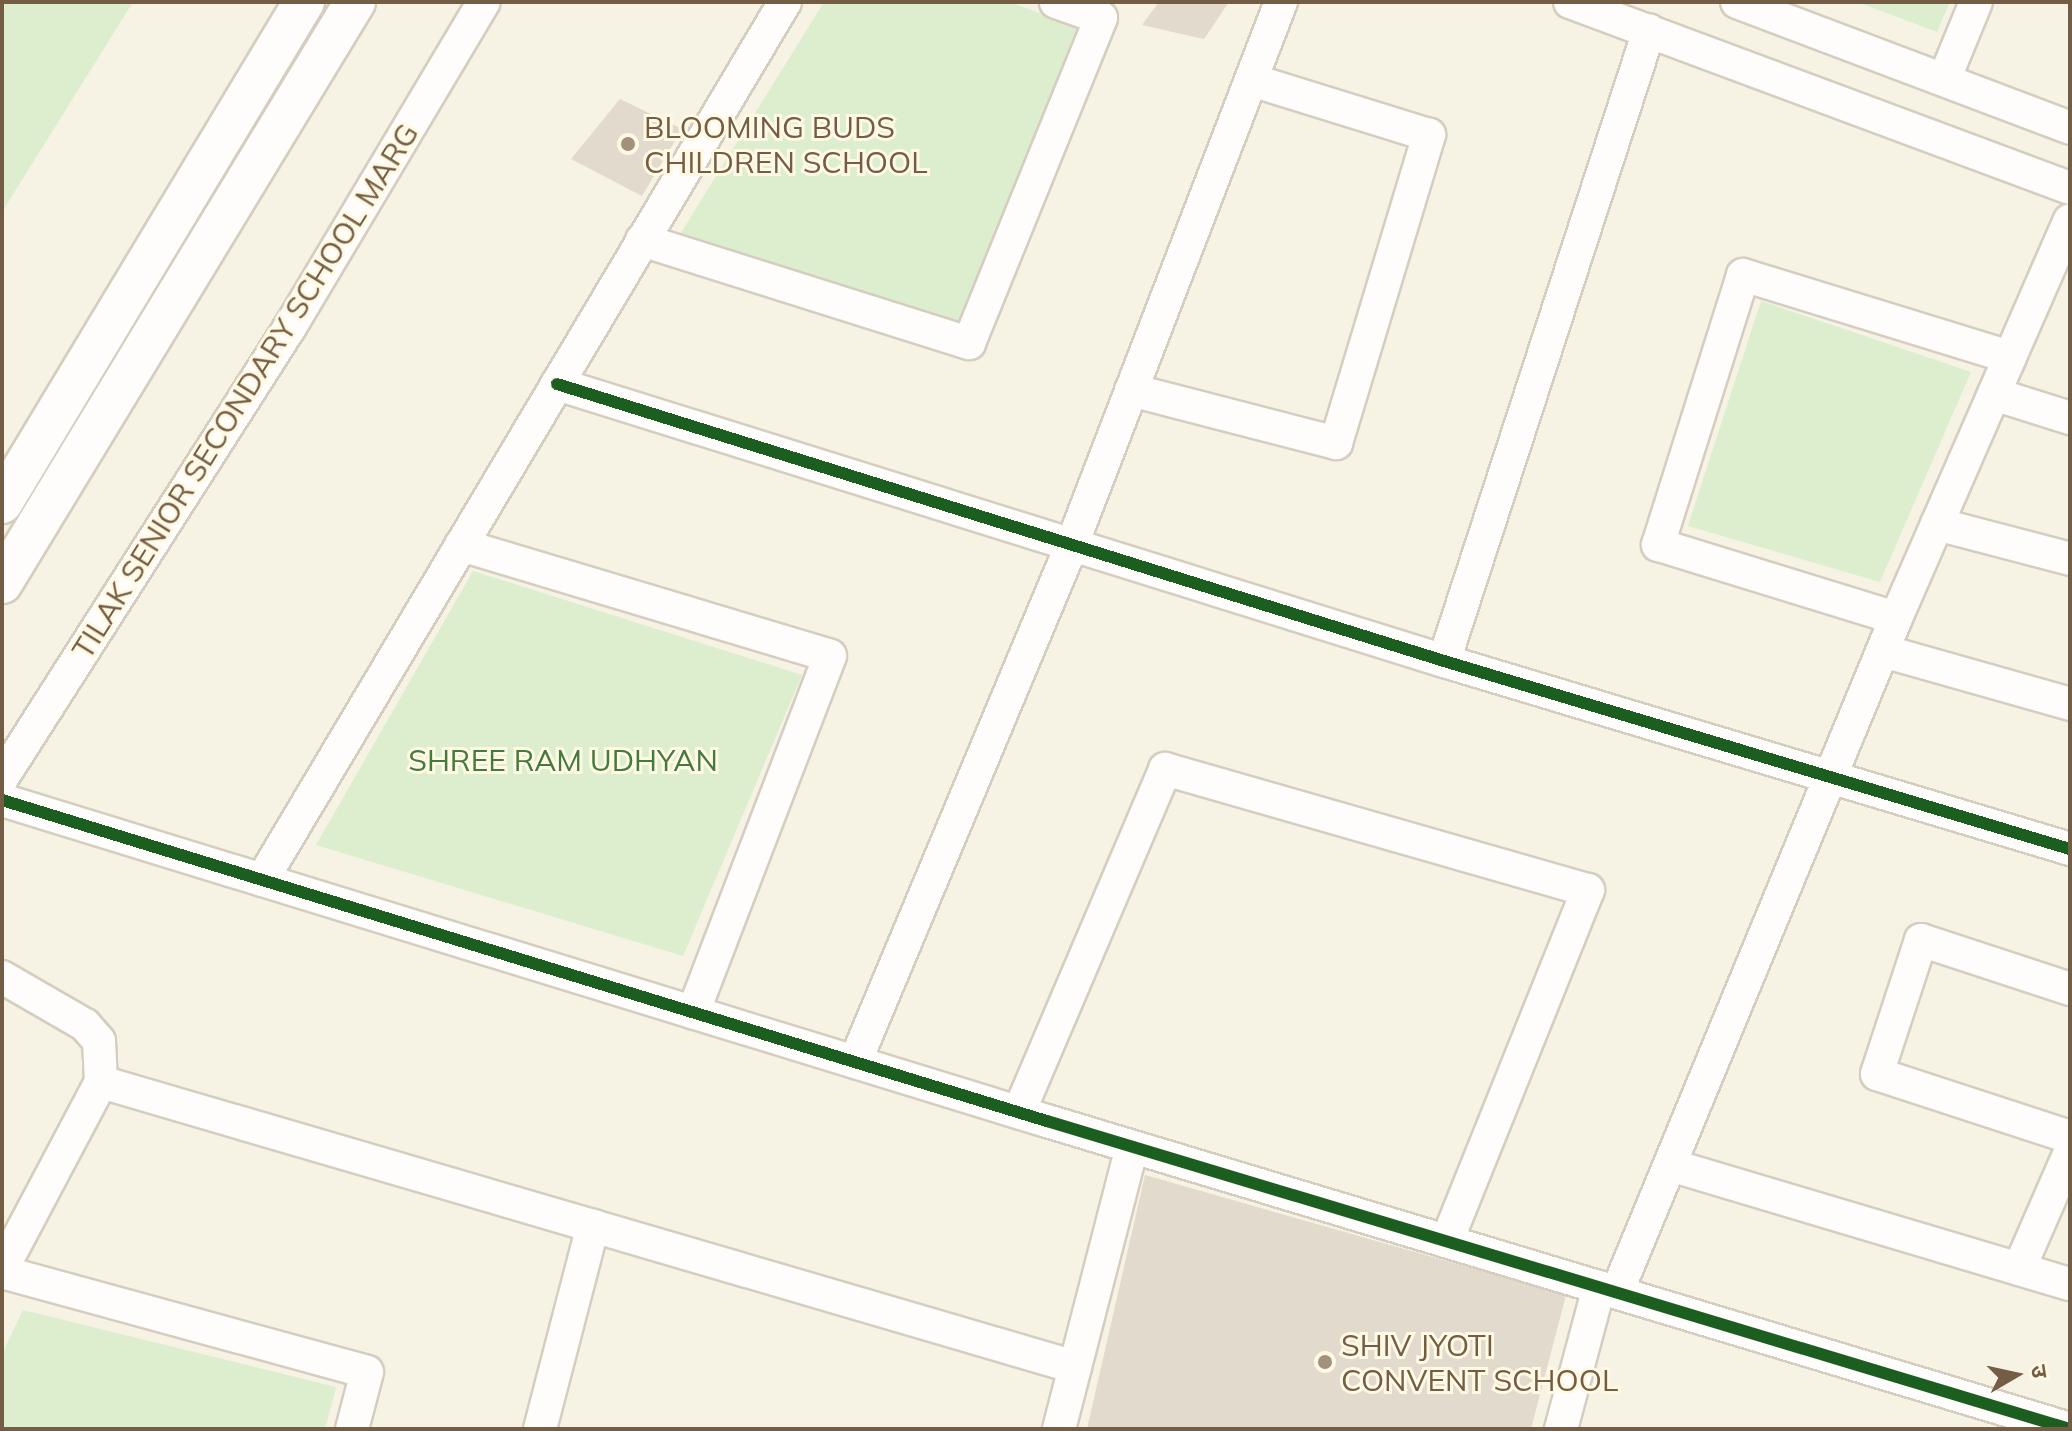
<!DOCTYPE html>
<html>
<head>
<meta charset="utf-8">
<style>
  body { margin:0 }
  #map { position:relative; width:2072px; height:1431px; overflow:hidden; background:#f6f2e4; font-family:Mulish,"Noto Sans Devanagari",sans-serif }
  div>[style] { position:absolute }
  .green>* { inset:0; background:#dceece }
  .building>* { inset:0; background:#e2dacc }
  .roads { filter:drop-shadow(2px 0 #d5cdc0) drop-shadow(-2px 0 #d5cdc0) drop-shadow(0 2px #d5cdc0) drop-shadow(0 -2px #d5cdc0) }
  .minor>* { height:32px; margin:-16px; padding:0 16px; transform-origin:16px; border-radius:16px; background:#fefdfb }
  .tertiary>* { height:40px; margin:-20px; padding:0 20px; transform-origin:20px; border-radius:20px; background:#fefdfb }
  .cycleway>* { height:12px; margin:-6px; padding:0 6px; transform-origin:6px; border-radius:6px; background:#1b5e20 }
  .dots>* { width:22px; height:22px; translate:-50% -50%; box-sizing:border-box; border:4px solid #fff9e4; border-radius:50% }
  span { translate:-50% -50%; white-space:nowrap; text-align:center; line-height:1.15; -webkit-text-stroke:6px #fff9e4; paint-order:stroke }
  .poi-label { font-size:30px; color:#735d45 }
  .left { translate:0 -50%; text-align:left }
  .street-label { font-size:30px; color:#735d45 }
  .park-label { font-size:30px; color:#447a3d }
  .frame { position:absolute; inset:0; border:4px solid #735d45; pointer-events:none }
  .north { position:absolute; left:1976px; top:1335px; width:80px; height:80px; -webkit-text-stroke:6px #fff9e4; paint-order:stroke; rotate:81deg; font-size:22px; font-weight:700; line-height:32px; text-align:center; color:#735d45 }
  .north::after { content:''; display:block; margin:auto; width:28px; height:36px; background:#735d45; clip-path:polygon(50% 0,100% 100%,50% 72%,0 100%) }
</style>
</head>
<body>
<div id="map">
  <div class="green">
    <i style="clip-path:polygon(2px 2px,133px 2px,2px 212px)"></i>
    <i style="clip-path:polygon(824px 2px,1010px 2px,1077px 27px,961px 326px,677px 239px)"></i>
    <i style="clip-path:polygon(1857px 2px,1950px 2px,1937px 32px)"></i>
    <i style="clip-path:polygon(1761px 301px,1971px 372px,1880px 582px,1688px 526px)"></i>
    <i style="clip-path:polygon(473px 571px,802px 675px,683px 956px,316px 845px)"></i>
    <i style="clip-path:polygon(23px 1310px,336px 1387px,325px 1429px,2px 1429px,2px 1354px)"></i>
  </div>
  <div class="building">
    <i style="clip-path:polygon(1159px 2px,1229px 2px,1204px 39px,1142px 25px)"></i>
    <i style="clip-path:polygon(620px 99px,682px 129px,642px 196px,571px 159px)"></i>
    <i style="clip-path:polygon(1145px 1175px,1566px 1295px,1531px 1429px,1087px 1429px)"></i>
  </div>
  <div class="roads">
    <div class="minor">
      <i style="left:1570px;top:2px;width:533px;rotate:20.41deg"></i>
      <i style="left:1737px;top:2px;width:356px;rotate:20.7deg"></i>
      <i style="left:1944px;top:80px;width:84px;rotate:-67.7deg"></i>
      <i style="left:642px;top:240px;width:343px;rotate:17.5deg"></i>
      <i style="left:969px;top:343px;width:351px;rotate:-67.9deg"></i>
      <i style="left:1101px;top:18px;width:48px;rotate:-160.4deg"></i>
      <i style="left:557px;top:384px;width:929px;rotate:17.34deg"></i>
      <i style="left:1444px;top:661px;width:654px;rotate:16.72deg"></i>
      <i style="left:1131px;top:390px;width:212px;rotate:14.5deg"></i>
      <i style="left:1336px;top:443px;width:322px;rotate:-73.2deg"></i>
      <i style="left:1429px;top:135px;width:186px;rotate:-162.8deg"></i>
      <i style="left:1994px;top:394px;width:80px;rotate:17.5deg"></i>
      <i style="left:1937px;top:524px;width:138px;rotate:14.7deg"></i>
      <i style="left:461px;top:545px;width:385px;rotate:16.7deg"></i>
      <i style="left:830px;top:656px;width:382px;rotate:111deg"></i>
      <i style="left:1896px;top:618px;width:249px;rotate:-162.9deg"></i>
      <i style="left:1658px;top:545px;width:283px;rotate:-72.5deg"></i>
      <i style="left:1743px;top:275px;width:279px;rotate:17.1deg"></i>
      <i style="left:1883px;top:651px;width:194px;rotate:15.8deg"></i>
      <i style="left:1444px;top:661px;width:663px;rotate:-71.98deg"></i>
      <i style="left:2px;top:778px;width:535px;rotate:-57.44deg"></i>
      <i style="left:290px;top:327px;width:378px;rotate:-59.2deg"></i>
      <i style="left:2px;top:800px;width:1093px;rotate:17.08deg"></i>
      <i style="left:1047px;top:1121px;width:1068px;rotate:16.76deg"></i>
      <i style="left:262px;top:880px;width:1022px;rotate:-59.22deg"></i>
      <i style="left:2px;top:977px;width:96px;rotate:30deg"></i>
      <i style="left:85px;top:1025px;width:21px;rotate:49deg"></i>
      <i style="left:99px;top:1041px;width:41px;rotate:87.2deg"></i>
      <i style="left:101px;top:1082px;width:212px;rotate:117.9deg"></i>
      <i style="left:2070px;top:989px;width:157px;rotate:-161.8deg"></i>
      <i style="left:1921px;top:940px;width:141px;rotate:108.2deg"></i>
      <i style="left:1877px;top:1074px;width:203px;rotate:18.1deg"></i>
      <i style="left:855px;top:1062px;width:558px;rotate:-67.25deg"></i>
      <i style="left:1071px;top:547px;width:584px;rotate:-68.93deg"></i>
      <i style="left:101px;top:1082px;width:1015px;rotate:16.31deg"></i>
      <i style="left:1019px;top:1112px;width:373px;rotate:-66.9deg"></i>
      <i style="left:1165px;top:769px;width:440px;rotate:16deg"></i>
      <i style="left:1588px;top:890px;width:378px;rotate:111.9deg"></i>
      <i style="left:1670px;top:1165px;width:417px;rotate:16.6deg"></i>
      <i style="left:2019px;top:1269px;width:128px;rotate:-66.4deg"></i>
      <i style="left:2px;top:1272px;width:378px;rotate:15.3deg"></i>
      <i style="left:367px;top:1372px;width:59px;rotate:104.7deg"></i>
      <i style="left:1617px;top:1292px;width:729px;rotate:-67.51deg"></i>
      <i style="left:1896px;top:618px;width:434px;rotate:-66.4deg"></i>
      <i style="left:540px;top:1429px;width:210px;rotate:-75.4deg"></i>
      <i style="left:1059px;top:1429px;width:291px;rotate:-75.5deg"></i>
      <i style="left:1561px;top:1429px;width:147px;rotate:-75deg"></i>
    </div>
    <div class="tertiary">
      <i style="left:2px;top:503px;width:585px;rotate:-58.92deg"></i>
      <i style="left:2px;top:583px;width:680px;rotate:-58.72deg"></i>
    </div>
  </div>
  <div class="cycleway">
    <i style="left:557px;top:384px;width:929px;rotate:17.34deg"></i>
    <i style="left:1444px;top:661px;width:654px;rotate:16.72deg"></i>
    <i style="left:2px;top:800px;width:1093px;rotate:17.08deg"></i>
    <i style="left:1047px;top:1121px;width:1068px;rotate:16.76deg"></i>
  </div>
  <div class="dots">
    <i style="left:628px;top:144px;background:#a1917d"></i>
    <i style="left:1325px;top:1362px;background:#a1917d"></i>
  </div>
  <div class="poi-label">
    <span class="left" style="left:644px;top:144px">BLOOMING BUDS<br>CHILDREN SCHOOL</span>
    <span class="left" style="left:1341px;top:1362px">SHIV JYOTI<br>CONVENT SCHOOL</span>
  </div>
  <div class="street-label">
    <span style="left:245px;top:391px;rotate:-58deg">TILAK SENIOR SECONDARY SCHOOL MARG</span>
  </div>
  <div class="park-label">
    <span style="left:563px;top:760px">SHREE RAM UDHYAN</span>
  </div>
  <div class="frame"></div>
  <div class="north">उ</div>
</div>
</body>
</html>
